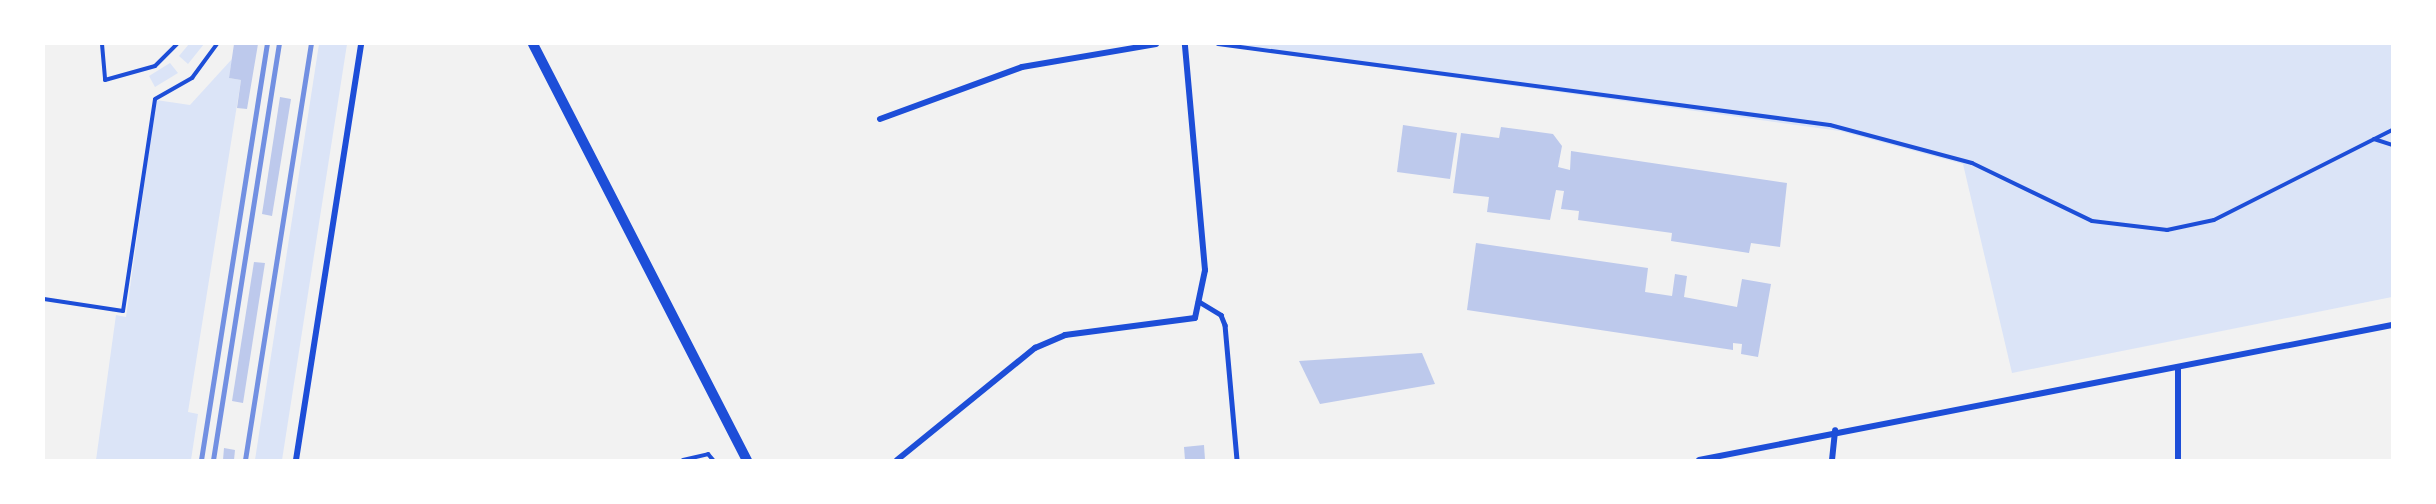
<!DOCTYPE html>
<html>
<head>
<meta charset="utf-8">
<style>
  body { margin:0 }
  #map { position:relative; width:2436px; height:504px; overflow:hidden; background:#f2f2f2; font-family:"Public Sans",sans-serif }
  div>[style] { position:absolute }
  .green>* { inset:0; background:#dbe4f7 }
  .building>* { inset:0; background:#bdc9ec }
  .path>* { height:4px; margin:-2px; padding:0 2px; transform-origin:2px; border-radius:2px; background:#1d4ed8 }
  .service>* { height:4.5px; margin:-2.25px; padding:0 2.25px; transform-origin:2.25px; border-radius:2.25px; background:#1d4ed8 }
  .minor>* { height:6px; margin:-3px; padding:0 3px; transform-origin:3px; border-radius:3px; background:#1d4ed8 }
  .tertiary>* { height:10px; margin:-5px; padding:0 5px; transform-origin:5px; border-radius:5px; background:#1d4ed8 }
  .rail>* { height:4.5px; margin:-2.25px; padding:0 2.25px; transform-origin:2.25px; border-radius:2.25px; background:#7290e2 }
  span { translate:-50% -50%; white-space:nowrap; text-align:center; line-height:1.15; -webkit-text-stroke:4.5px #fff; paint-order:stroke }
  .frame { position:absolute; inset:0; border:45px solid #fff; pointer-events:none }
</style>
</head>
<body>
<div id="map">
  <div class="green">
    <i style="clip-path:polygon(189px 44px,204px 44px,188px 64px,179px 56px)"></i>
    <i style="clip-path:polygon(319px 44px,347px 44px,282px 460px,255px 460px)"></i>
    <i style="clip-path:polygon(1210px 44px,2392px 44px,2392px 297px,2012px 373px,1963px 164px,1840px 131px)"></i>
    <i style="clip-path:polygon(232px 59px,229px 78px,241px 80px,188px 412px,198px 414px,191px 460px,96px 460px,116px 315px,126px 317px,156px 100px,190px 105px)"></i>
    <i style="clip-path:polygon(170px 63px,178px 73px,155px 87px,149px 76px)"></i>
  </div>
  <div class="building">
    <i style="clip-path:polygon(234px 44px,258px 44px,247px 109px,237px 108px,241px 80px,229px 78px)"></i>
    <i style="clip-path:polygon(280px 97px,291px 99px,272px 216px,262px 214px)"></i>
    <i style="clip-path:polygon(1403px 125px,1457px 133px,1450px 179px,1397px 172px)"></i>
    <i style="clip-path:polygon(1501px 127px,1553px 134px,1562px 146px,1558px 167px,1570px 170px,1571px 151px,1787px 183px,1780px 247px,1751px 243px,1749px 253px,1671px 241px,1672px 233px,1578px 220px,1579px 211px,1561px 209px,1564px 191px,1556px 190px,1550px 220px,1487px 212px,1489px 197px,1453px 193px,1461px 133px,1499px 138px)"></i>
    <i style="clip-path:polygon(1476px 243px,1648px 268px,1645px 292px,1672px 296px,1675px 274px,1687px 276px,1684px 297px,1737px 307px,1742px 279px,1771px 284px,1758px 357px,1741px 354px,1742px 344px,1733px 343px,1733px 350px,1467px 310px)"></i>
    <i style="clip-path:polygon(254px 262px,265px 263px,243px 403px,232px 401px)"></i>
    <i style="clip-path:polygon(1422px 353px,1435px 384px,1320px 404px,1299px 361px)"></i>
    <i style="clip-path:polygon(1204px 445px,1205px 460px,1185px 460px,1184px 447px)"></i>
    <i style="clip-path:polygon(224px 448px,235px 450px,234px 460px,223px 460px)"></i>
  </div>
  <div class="path">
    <i style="left:102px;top:44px;width:36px;rotate:85deg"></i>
    <i style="left:105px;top:80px;width:52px;rotate:-15.6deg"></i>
    <i style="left:155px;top:66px;width:31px;rotate:-45deg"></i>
    <i style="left:1218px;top:44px;width:617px;rotate:7.54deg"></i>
    <i style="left:1830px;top:125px;width:147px;rotate:15deg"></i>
    <i style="left:1972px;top:163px;width:133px;rotate:25.8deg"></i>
    <i style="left:2092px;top:221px;width:76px;rotate:6.8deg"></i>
    <i style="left:2167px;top:230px;width:48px;rotate:-12deg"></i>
    <i style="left:2214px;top:220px;width:199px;rotate:-26.8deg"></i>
    <i style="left:2374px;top:139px;width:19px;rotate:18deg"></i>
    <i style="left:44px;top:299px;width:80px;rotate:8.6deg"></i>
    <i style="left:123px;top:311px;width:214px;rotate:-81.4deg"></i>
    <i style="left:155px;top:99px;width:43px;rotate:-29.6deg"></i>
    <i style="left:192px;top:78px;width:42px;rotate:-53.7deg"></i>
    <i style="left:683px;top:460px;width:26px;rotate:-13deg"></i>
    <i style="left:708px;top:454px;width:8px;rotate:50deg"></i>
  </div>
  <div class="service">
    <i style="left:1198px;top:301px;width:27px;rotate:31deg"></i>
    <i style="left:1221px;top:315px;width:11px;rotate:68deg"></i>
    <i style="left:1225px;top:325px;width:136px;rotate:84.9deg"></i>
  </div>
  <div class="minor">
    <i style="left:880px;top:119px;width:151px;rotate:-20.1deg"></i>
    <i style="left:1022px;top:67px;width:136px;rotate:-9.7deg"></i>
    <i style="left:2178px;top:367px;width:93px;rotate:90deg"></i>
    <i style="left:296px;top:460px;width:421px;rotate:-81.1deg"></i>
    <i style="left:897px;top:460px;width:178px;rotate:-39.1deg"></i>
    <i style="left:1035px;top:348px;width:33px;rotate:-23deg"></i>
    <i style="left:1065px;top:335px;width:131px;rotate:-7.5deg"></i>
    <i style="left:1195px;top:318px;width:49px;rotate:-78.2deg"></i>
    <i style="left:1205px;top:270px;width:227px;rotate:-95.1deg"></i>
    <i style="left:1699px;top:460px;width:706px;rotate:-11.02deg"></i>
    <i style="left:1832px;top:460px;width:30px;rotate:-84deg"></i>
  </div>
  <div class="tertiary">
    <i style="left:533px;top:44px;width:468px;rotate:62.8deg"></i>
  </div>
  <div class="rail">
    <i style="left:201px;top:460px;width:421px;rotate:-81deg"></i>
    <i style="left:213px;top:460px;width:421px;rotate:-81deg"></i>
    <i style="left:245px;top:460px;width:421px;rotate:-81deg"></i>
  </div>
  <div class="frame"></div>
</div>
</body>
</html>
